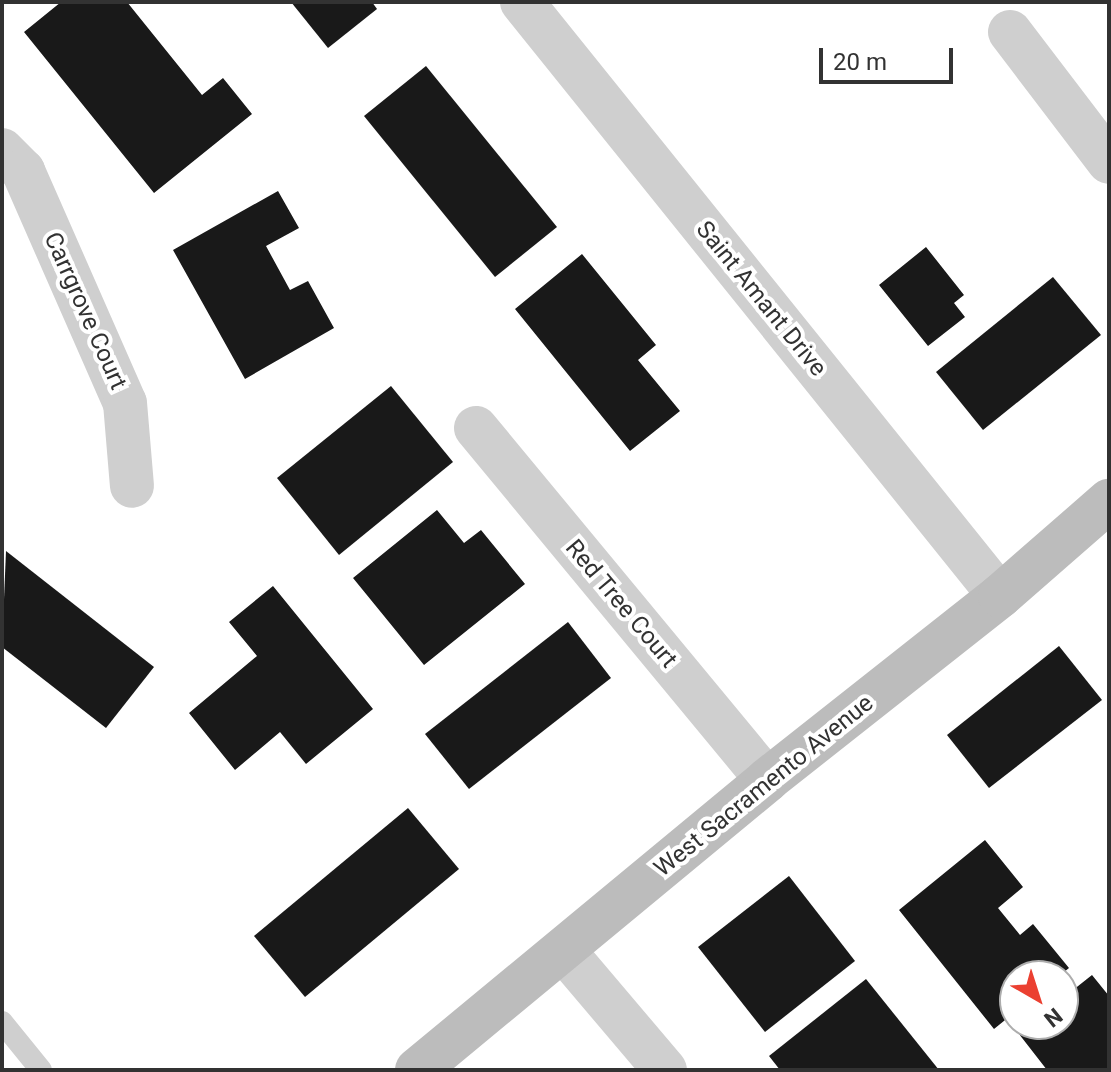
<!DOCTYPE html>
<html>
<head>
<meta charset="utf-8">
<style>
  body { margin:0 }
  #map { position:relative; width:1111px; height:1072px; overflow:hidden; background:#fff; font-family:Roboto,sans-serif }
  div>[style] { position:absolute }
  .building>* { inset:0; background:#191919 }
  .lane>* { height:22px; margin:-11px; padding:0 11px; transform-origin:11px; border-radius:11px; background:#cfcfcf }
  .street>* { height:44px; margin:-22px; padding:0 22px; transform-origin:22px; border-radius:22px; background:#cfcfcf }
  .secondary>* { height:44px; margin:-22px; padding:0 22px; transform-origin:22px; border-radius:22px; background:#bcbcbc }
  span { translate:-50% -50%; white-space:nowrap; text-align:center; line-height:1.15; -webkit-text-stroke:8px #fff; paint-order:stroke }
  .street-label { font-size:24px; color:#323232 }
  .frame { position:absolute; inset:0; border:4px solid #323232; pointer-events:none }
  .north { position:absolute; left:999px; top:960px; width:80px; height:80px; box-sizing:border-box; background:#fff; border:2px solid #adadad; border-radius:50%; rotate:141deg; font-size:22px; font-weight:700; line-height:32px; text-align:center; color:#323232 }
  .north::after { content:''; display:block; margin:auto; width:28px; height:36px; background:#eb4031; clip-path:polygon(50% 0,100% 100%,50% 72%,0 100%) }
  .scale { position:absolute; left:819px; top:48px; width:134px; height:36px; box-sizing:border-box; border:4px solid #323232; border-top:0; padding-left:10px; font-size:24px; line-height:28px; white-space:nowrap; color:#323232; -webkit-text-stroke:6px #fff; paint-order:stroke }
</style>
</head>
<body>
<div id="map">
  <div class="building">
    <i style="clip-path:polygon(61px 2px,127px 2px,202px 95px,223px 78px,252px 114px,154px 193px,24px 32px)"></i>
    <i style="clip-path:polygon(291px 2px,372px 2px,377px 9px,328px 48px)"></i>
    <i style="clip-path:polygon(426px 66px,557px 227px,495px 277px,364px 116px)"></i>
    <i style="clip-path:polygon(278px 191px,299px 228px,266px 246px,290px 290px,308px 281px,334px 328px,245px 379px,173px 250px)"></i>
    <i style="clip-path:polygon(926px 247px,964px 295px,954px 303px,965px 317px,928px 346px,879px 285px)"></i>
    <i style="clip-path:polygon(582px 254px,656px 345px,638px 360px,680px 411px,630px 451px,515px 309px)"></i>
    <i style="clip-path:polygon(1053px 277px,1101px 335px,983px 430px,936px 372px)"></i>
    <i style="clip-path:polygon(391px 386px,453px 462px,339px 555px,277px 478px)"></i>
    <i style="clip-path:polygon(437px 510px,464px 543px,481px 530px,525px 584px,424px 665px,353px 578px)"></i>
    <i style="clip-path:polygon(6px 551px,154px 667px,106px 728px,2px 647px)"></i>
    <i style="clip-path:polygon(273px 586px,373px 709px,306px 764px,280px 732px,235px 770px,189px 713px,257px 656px,229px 622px)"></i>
    <i style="clip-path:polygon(568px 622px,611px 678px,469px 789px,425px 734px)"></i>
    <i style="clip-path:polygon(1059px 646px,1102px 700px,989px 788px,947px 735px)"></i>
    <i style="clip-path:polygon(408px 808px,459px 869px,305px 997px,254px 936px)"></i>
    <i style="clip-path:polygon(985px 840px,1023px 887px,998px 908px,1020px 935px,1033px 924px,1069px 968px,1059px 976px,1015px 976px,1015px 1012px,994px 1029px,899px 910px)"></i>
    <i style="clip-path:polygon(789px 876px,855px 961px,765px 1032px,698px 947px)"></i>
    <i style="clip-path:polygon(1092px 975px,1109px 996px,1109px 1070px,1047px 1070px,1019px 1034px,1031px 1024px,1063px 1024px,1063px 998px)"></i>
    <i style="clip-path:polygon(866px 979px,939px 1070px,780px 1070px,769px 1056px)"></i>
  </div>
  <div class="lane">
    <i style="left:2px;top:1022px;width:62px;rotate:50.9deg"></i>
  </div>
  <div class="street">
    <i style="left:522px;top:2px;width:762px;rotate:51.18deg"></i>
    <i style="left:1010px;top:32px;width:163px;rotate:52.7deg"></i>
    <i style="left:2px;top:150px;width:30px;rotate:45deg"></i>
    <i style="left:23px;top:171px;width:253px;rotate:66.3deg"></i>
    <i style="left:125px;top:403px;width:83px;rotate:85.2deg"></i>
    <i style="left:476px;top:428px;width:457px;rotate:50.4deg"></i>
    <i style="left:564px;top:951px;width:156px;rotate:49.7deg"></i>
  </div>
  <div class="secondary">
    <i style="left:417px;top:1070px;width:455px;rotate:-39.6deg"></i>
    <i style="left:767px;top:780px;width:297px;rotate:-38.3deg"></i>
    <i style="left:1000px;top:596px;width:145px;rotate:-41.1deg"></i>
  </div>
  <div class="street-label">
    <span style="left:761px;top:299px;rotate:51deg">Saint Amant Drive</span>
    <span style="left:85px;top:311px;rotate:66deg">Carrgrove Court</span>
    <span style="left:621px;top:604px;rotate:50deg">Red Tree Court</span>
    <span style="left:764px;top:786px;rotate:-39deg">West Sacramento Avenue</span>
  </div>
  <div class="frame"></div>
  <div class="north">N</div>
  <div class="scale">20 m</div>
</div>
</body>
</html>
